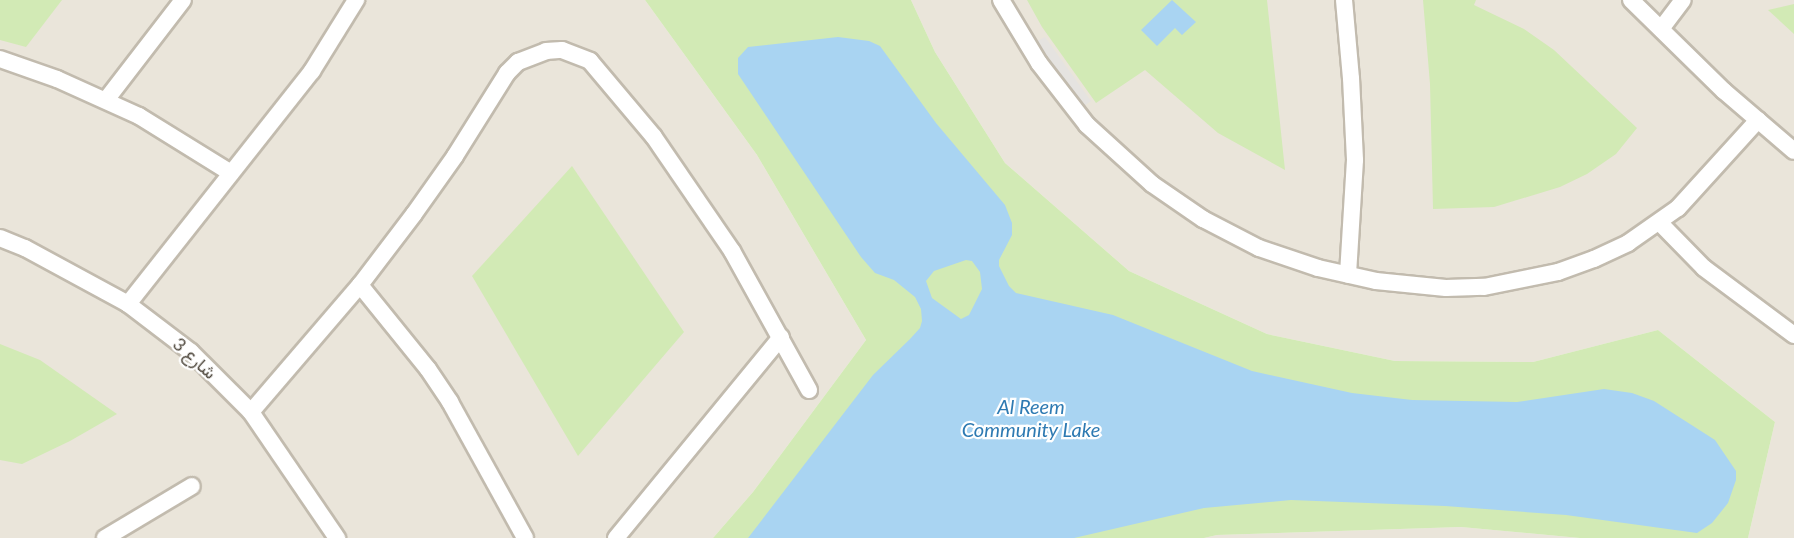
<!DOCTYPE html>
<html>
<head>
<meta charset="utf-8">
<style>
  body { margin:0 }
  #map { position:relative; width:1794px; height:538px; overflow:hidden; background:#f6f3ec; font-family:Lato,Vazirmatn,sans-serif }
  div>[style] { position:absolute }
  .residential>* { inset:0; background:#eae5da }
  .green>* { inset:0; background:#d2eab5 }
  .parking>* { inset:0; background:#e5e3e0 }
  .water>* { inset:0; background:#a9d4f2 }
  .roads { filter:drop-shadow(2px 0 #c2bbae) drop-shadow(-2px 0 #c2bbae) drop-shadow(0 2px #c2bbae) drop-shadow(0 -2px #c2bbae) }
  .street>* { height:16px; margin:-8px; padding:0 8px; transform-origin:8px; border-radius:8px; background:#fff }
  span { translate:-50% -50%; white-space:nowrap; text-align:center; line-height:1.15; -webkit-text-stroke:4.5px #fff; paint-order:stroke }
  .street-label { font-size:18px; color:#4b4439 }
  .water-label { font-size:20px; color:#2e7ab2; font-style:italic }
</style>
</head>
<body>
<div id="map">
  <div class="residential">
    <i style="clip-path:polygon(0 0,645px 0,757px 155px,866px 340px,753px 492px,713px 538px,0 538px)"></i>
    <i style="clip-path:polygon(911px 0,1794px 0,1794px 538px,1748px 538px,1775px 422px,1658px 330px,1533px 362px,1395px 361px,1267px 334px,1129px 271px,1005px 163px,935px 52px)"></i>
    <i style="clip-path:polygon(1461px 527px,1580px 538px,1204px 538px,1217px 535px)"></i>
  </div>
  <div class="green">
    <i style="clip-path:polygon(0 0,62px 0,26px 47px,0 40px)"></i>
    <i style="clip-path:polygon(645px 0,911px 0,935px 52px,1005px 163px,1129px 271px,1267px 334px,1395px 361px,1533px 362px,1658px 330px,1775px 422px,1748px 538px,1580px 538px,1461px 527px,1217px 535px,1204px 538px,713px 538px,753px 492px,866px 340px,757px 155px)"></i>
    <i style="clip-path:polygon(1027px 0,1267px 0,1285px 170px,1218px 133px,1145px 70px,1096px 103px,1042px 27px)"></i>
    <i style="clip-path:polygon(1423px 0,1476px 0,1474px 5px,1524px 29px,1554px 50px,1637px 128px,1616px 154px,1587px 174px,1560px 187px,1494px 207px,1433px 209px,1430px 84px)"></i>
    <i style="clip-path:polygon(1794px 4px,1794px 34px,1768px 10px)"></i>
    <i style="clip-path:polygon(572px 166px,684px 332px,578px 456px,472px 276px)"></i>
    <i style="clip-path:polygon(0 344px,40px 360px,117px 414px,70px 441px,22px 464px,0 460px)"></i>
  </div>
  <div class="parking">
    <i style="clip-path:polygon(1045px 37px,1091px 101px,1080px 109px,1032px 44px)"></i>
  </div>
  <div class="water">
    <i style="clip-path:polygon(1172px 0,1196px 22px,1182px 35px,1175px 28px,1157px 46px,1141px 30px)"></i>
    <i style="clip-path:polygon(evenodd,838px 37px,869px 41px,880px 46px,936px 123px,1005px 205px,1012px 223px,1012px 235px,999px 260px,999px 266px,1009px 286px,1016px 293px,1113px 315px,1252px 371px,1352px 393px,1412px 400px,1517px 402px,1604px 389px,1632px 393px,1654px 401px,1715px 440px,1736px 471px,1736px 480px,1728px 503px,1712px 523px,1697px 533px,1566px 515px,1445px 506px,1291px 500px,1204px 508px,1074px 538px,748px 538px,873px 375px,910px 339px,920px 328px,922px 321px,921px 309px,915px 297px,894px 280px,875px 273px,861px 257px,738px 74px,738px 58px,748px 47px,838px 37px,966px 260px,972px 261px,980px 272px,982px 289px,969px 315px,961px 319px,932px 298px,926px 281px,934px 271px,966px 260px)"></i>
  </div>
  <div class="roads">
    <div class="street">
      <i style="left:1001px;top:0;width:74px;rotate:58.9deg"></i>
      <i style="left:1039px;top:63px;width:78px;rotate:52.3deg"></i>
      <i style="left:1087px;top:125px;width:88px;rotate:42.2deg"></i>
      <i style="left:1152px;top:184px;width:62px;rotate:34.5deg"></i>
      <i style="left:1203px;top:219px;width:63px;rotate:27.4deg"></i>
      <i style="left:1259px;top:248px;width:62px;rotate:18.7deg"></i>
      <i style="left:1318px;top:268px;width:59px;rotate:12.6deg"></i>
      <i style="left:1376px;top:281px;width:70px;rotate:5.7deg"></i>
      <i style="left:1446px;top:288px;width:38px;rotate:-2deg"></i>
      <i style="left:1484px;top:287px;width:76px;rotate:-11.5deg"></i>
      <i style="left:1558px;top:272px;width:38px;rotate:-20deg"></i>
      <i style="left:1594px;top:259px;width:38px;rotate:-25deg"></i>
      <i style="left:1628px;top:243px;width:61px;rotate:-35deg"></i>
      <i style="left:1678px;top:208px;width:119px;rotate:-47.7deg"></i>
      <i style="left:1344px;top:0;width:78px;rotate:84.9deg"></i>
      <i style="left:1351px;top:78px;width:82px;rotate:87.2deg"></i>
      <i style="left:1355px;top:160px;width:115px;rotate:93.5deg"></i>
      <i style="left:1631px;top:0;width:130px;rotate:44.4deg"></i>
      <i style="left:1724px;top:91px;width:92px;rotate:40.6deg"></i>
      <i style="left:1661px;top:29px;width:36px;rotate:-53deg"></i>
      <i style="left:0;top:59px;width:60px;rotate:19.3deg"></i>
      <i style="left:57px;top:79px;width:90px;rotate:24.3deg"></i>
      <i style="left:139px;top:116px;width:108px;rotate:31.8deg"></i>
      <i style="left:106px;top:100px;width:126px;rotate:-52.4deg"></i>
      <i style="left:1659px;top:222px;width:64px;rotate:45.6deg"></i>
      <i style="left:1704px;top:268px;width:112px;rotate:36.7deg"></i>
      <i style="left:0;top:238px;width:27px;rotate:22deg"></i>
      <i style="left:25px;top:248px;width:117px;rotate:28.5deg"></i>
      <i style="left:128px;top:304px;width:79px;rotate:37.3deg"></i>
      <i style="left:191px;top:352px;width:85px;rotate:45deg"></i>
      <i style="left:251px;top:412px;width:153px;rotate:55.7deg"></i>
      <i style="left:360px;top:285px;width:108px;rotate:51deg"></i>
      <i style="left:428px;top:369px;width:40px;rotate:56deg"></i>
      <i style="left:450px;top:402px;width:155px;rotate:61.1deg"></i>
      <i style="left:128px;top:304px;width:297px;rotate:-51.7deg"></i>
      <i style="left:312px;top:71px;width:84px;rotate:-58.2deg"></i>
      <i style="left:251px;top:412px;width:167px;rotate:-49.4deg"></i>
      <i style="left:360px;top:285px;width:89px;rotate:-52.7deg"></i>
      <i style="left:414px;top:214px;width:71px;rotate:-54.7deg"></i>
      <i style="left:455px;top:156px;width:98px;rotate:-57.9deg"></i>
      <i style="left:507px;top:73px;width:16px;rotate:-45deg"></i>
      <i style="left:518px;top:62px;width:30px;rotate:-21deg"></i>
      <i style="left:546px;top:51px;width:16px;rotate:-4deg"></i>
      <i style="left:562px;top:50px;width:30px;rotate:21deg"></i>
      <i style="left:590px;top:61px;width:99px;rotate:49.9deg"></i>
      <i style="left:654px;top:137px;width:138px;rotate:55.6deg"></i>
      <i style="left:732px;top:251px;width:159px;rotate:61deg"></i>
      <i style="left:105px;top:538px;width:101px;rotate:-30.9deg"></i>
      <i style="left:616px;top:538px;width:260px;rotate:-50.6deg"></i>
    </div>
  </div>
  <div class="street-label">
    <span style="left:195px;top:358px;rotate:42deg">شارع 3</span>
  </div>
  <div class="water-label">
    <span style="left:1031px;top:418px">Al Reem<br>Community Lake</span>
  </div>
</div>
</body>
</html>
